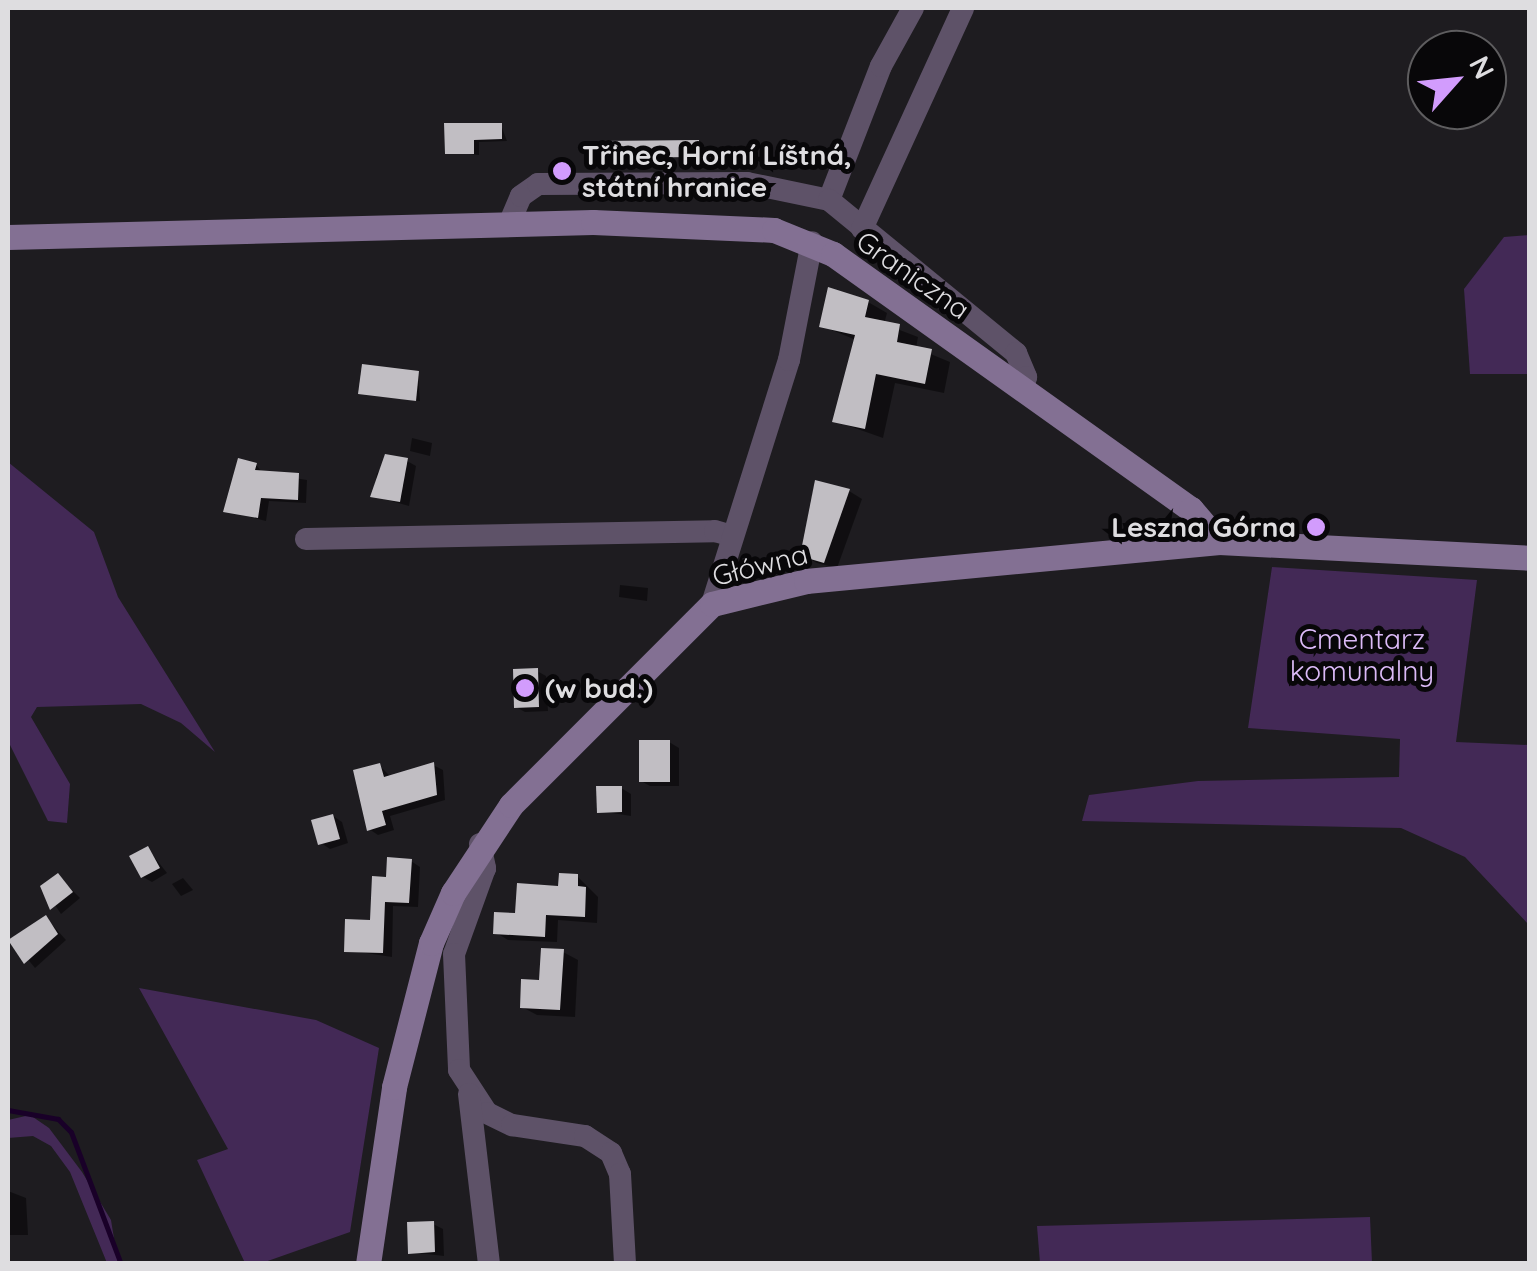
<!DOCTYPE html>
<html>
<head>
<meta charset="utf-8">
<style>
  body { margin:0 }
  #map { position:relative; width:1537px; height:1271px; overflow:hidden; background:#1e1c20; font-family:Quicksand,sans-serif }
  div>[style] { position:absolute }
  .green>* { inset:0; background:#432956 }
  .shadow>* { inset:0; background:#0007 }
  .stream>* { height:5px; margin:-2.5px; padding:0 2.5px; transform-origin:2.5px; border-radius:2.5px; background:#190028 }
  .building>* { inset:0; background:#c1bec3 }
  .street>* { height:22px; margin:-11px; padding:0 11px; transform-origin:11px; border-radius:11px; background:#5e5268 }
  .secondary>* { height:25px; margin:-12.5px; padding:0 12.5px; transform-origin:12.5px; border-radius:12.5px; background:#837093 }
  .dots>* { width:28px; height:28px; translate:-50% -50%; box-sizing:border-box; border:5px solid #080709; border-radius:50% }
  span { translate:-50% -50%; white-space:nowrap; text-align:center; line-height:1.15; -webkit-text-stroke:10px #080709; paint-order:stroke }
  .poi-label { font-size:28px; color:#dedde0; font-weight:700 }
  .left { translate:0 -50%; text-align:left }
  .right { translate:-100% -50%; text-align:right }
  .street-label { font-size:28px; color:#dedde0 }
  .park-label { font-size:28px; color:#dcbbf8 }
  .frame { position:absolute; inset:0; border:10px solid #dedde0; pointer-events:none }
  .north { position:absolute; left:1407px; top:30px; width:100px; height:100px; box-sizing:border-box; background:#080709; border:2px solid #5e5d5f; border-radius:50%; rotate:63deg; font-size:28px; font-weight:700; line-height:40px; text-align:center; color:#dedde0 }
  .north::after { content:''; display:block; margin:auto; width:35px; height:45px; background:#d29cfd; clip-path:polygon(50% 0,100% 100%,50% 72%,0 100%) }
</style>
</head>
<body>
<div id="map">
  <div class="green">
    <i style="clip-path:polygon(1529px 235px,1529px 374px,1470px 374px,1464px 289px,1504px 237px)"></i>
    <i style="clip-path:polygon(8px 462px,94px 532px,118px 597px,215px 752px,181px 723px,141px 704px,37px 707px,31px 717px,70px 784px,67px 823px,48px 821px,8px 741px)"></i>
    <i style="clip-path:polygon(1272px 567px,1477px 580px,1456px 742px,1529px 745px,1529px 925px,1465px 857px,1401px 828px,1082px 821px,1089px 795px,1198px 781px,1399px 777px,1400px 739px,1248px 728px)"></i>
    <i style="clip-path:polygon(139px 988px,316px 1020px,379px 1048px,350px 1232px,262px 1263px,245px 1263px,197px 1160px,228px 1149px)"></i>
    <i style="clip-path:polygon(30px 1115px,49px 1128px,82px 1172px,111px 1220px,118px 1263px,107px 1263px,70px 1172px,51px 1146px,33px 1136px,8px 1138px,8px 1120px)"></i>
    <i style="clip-path:polygon(1370px 1217px,1372px 1263px,1040px 1263px,1037px 1226px)"></i>
  </div>
  <div class="shadow">
    <i style="clip-path:polygon(501px 125px,507px 141px,479px 142px,479px 155px,447px 152px)"></i>
    <i style="clip-path:polygon(698px 143px,702px 158px,603px 156px)"></i>
    <i style="clip-path:polygon(868px 302px,887px 313px,884px 324px,918px 337px,916px 348px,950px 362px,944px 393px,895px 383px,883px 438px,835px 421px,856px 340px,822px 326px)"></i>
    <i style="clip-path:polygon(418px 374px,420px 401px,365px 395px)"></i>
    <i style="clip-path:polygon(412px 438px,432px 443px,430px 456px,410px 451px)"></i>
    <i style="clip-path:polygon(407px 461px,416px 466px,409px 506px,373px 496px,377px 473px)"></i>
    <i style="clip-path:polygon(256px 465px,263px 473px,307px 480px,306px 503px,269px 501px,266px 521px,226px 511px)"></i>
    <i style="clip-path:polygon(849px 491px,862px 499px,837px 568px,817px 563px,803px 555px)"></i>
    <i style="clip-path:polygon(620px 585px,648px 588px,647px 601px,619px 597px)"></i>
    <i style="clip-path:polygon(537px 671px,546px 676px,548px 711px,525px 712px,516px 707px)"></i>
    <i style="clip-path:polygon(669px 742px,679px 748px,679px 786px,650px 786px,641px 781px)"></i>
    <i style="clip-path:polygon(379px 765px,391px 777px,433px 765px,443px 770px,445px 800px,390px 816px,394px 830px,378px 835px,369px 829px)"></i>
    <i style="clip-path:polygon(621px 788px,631px 794px,631px 816px,599px 811px)"></i>
    <i style="clip-path:polygon(333px 816px,342px 822px,348px 843px,330px 849px,321px 843px)"></i>
    <i style="clip-path:polygon(148px 849px,167px 873px,152px 882px,143px 877px)"></i>
    <i style="clip-path:polygon(411px 861px,420px 867px,418px 907px,393px 906px,392px 957px,346px 950px,372px 922px,388px 880px)"></i>
    <i style="clip-path:polygon(58px 876px,80px 898px,61px 914px,43px 887px)"></i>
    <i style="clip-path:polygon(578px 877px,598px 897px,597px 923px,558px 920px,557px 942px,508px 940px,495px 932px)"></i>
    <i style="clip-path:polygon(183px 878px,193px 890px,181px 896px,172px 884px)"></i>
    <i style="clip-path:polygon(46px 918px,66px 940px,35px 968px,12px 940px)"></i>
    <i style="clip-path:polygon(563px 952px,578px 960px,575px 1017px,537px 1015px,522px 1007px)"></i>
    <i style="clip-path:polygon(8px 1191px,26px 1198px,28px 1235px,8px 1235px)"></i>
    <i style="clip-path:polygon(433px 1224px,443px 1229px,444px 1256px,410px 1252px)"></i>
  </div>
  <div class="stream">
    <i style="left:8px;top:1110px;width:51px;rotate:10.2deg"></i>
    <i style="left:58px;top:1119px;width:18px;rotate:45deg"></i>
    <i style="left:71px;top:1132px;width:141px;rotate:69.3deg"></i>
  </div>
  <div class="building">
    <i style="clip-path:polygon(444px 123px,502px 123px,502px 139px,474px 140px,474px 154px,445px 154px)"></i>
    <i style="clip-path:polygon(699px 140px,699px 157px,600px 158px,600px 141px)"></i>
    <i style="clip-path:polygon(828px 287px,869px 300px,865px 317px,900px 324px,897px 342px,932px 349px,925px 384px,876px 374px,865px 429px,832px 422px,855px 335px,819px 327px)"></i>
    <i style="clip-path:polygon(362px 364px,419px 371px,416px 401px,358px 394px)"></i>
    <i style="clip-path:polygon(385px 454px,408px 458px,400px 502px,370px 497px)"></i>
    <i style="clip-path:polygon(238px 458px,257px 463px,255px 470px,299px 473px,298px 500px,261px 498px,258px 518px,223px 512px)"></i>
    <i style="clip-path:polygon(815px 480px,850px 489px,824px 563px,800px 556px)"></i>
    <i style="clip-path:polygon(538px 668px,539px 707px,514px 708px,513px 669px)"></i>
    <i style="clip-path:polygon(639px 740px,670px 740px,670px 782px,639px 782px)"></i>
    <i style="clip-path:polygon(434px 762px,437px 795px,382px 811px,386px 825px,367px 831px,353px 770px,380px 763px,384px 777px)"></i>
    <i style="clip-path:polygon(596px 786px,622px 786px,622px 812px,597px 813px)"></i>
    <i style="clip-path:polygon(333px 814px,340px 839px,318px 845px,311px 820px)"></i>
    <i style="clip-path:polygon(148px 846px,160px 868px,141px 878px,129px 856px)"></i>
    <i style="clip-path:polygon(387px 857px,412px 859px,409px 903px,385px 902px,383px 953px,344px 952px,345px 919px,370px 920px,372px 876px,386px 877px)"></i>
    <i style="clip-path:polygon(58px 873px,73px 892px,50px 910px,40px 886px)"></i>
    <i style="clip-path:polygon(559px 873px,578px 874px,578px 886px,586px 887px,585px 917px,546px 915px,545px 937px,493px 934px,494px 912px,515px 913px,517px 883px,558px 886px)"></i>
    <i style="clip-path:polygon(46px 915px,58px 934px,24px 964px,8px 940px)"></i>
    <i style="clip-path:polygon(541px 948px,564px 949px,560px 1010px,520px 1008px,521px 979px,539px 980px)"></i>
    <i style="clip-path:polygon(434px 1221px,435px 1252px,408px 1254px,407px 1222px)"></i>
  </div>
  <div class="street">
    <i style="left:829px;top:200px;width:144px;rotate:-68.8deg"></i>
    <i style="left:881px;top:66px;width:66px;rotate:-61.1deg"></i>
    <i style="left:509px;top:224px;width:30px;rotate:-67deg"></i>
    <i style="left:521px;top:196px;width:21px;rotate:-35deg"></i>
    <i style="left:538px;top:184px;width:209px;rotate:-0.3deg"></i>
    <i style="left:747px;top:183px;width:84px;rotate:11.7deg"></i>
    <i style="left:829px;top:200px;width:242px;rotate:39.3deg"></i>
    <i style="left:1016px;top:353px;width:26px;rotate:67deg"></i>
    <i style="left:1026px;top:377px;width:13px;rotate:103deg"></i>
    <i style="left:862px;top:229px;width:243px;rotate:-65.4deg"></i>
    <i style="left:306px;top:539px;width:409px;rotate:-1.1deg"></i>
    <i style="left:715px;top:531px;width:18px;rotate:16deg"></i>
    <i style="left:712px;top:604px;width:256px;rotate:-72.5deg"></i>
    <i style="left:789px;top:360px;width:120px;rotate:-79deg"></i>
    <i style="left:480px;top:844px;width:25px;rotate:78deg"></i>
    <i style="left:485px;top:868px;width:91px;rotate:109.8deg"></i>
    <i style="left:454px;top:954px;width:116px;rotate:87.5deg"></i>
    <i style="left:459px;top:1070px;width:51px;rotate:56.9deg"></i>
    <i style="left:487px;top:1113px;width:28px;rotate:26deg"></i>
    <i style="left:512px;top:1125px;width:74px;rotate:8.6deg"></i>
    <i style="left:585px;top:1136px;width:31px;rotate:33deg"></i>
    <i style="left:611px;top:1153px;width:23px;rotate:67deg"></i>
    <i style="left:620px;top:1174px;width:90px;rotate:86.8deg"></i>
    <i style="left:469px;top:1094px;width:171px;rotate:83.3deg"></i>
  </div>
  <div class="secondary">
    <i style="left:8px;top:237px;width:585px;rotate:-1.47deg"></i>
    <i style="left:593px;top:222px;width:181px;rotate:2.5deg"></i>
    <i style="left:774px;top:230px;width:64px;rotate:22.1deg"></i>
    <i style="left:833px;top:254px;width:440px;rotate:35.5deg"></i>
    <i style="left:1191px;top:509px;width:43px;rotate:49.7deg"></i>
    <i style="left:368px;top:1264px;width:179px;rotate:-81.6deg"></i>
    <i style="left:394px;top:1087px;width:149px;rotate:-75.6deg"></i>
    <i style="left:431px;top:943px;width:55px;rotate:-66.3deg"></i>
    <i style="left:453px;top:893px;width:105px;rotate:-56.6deg"></i>
    <i style="left:511px;top:805px;width:284px;rotate:-45deg"></i>
    <i style="left:712px;top:604px;width:97px;rotate:-13.7deg"></i>
    <i style="left:806px;top:581px;width:415px;rotate:-5.4deg"></i>
    <i style="left:1219px;top:542px;width:311px;rotate:2.9deg"></i>
  </div>
  <div class="dots">
    <i style="left:562px;top:171px;background:#d29cfd"></i>
    <i style="left:1316px;top:527px;background:#d29cfd"></i>
    <i style="left:525px;top:688px;background:#d29cfd"></i>
  </div>
  <div class="poi-label">
    <span class="left" style="left:582px;top:171px">Třinec, Horní Líštná,<br>státní hranice</span>
    <span class="right" style="left:1296px;top:527px">Leszna Górna</span>
    <span class="left" style="left:545px;top:688px">(w bud.)</span>
  </div>
  <div class="street-label">
    <span style="left:913px;top:275px;rotate:35deg">Graniczna</span>
    <span style="left:760px;top:565px;rotate:-14deg">Główna</span>
  </div>
  <div class="park-label">
    <span style="left:1362px;top:655px">Cmentarz<br>komunalny</span>
  </div>
  <div class="frame"></div>
  <div class="north">N</div>
</div>
</body>
</html>
